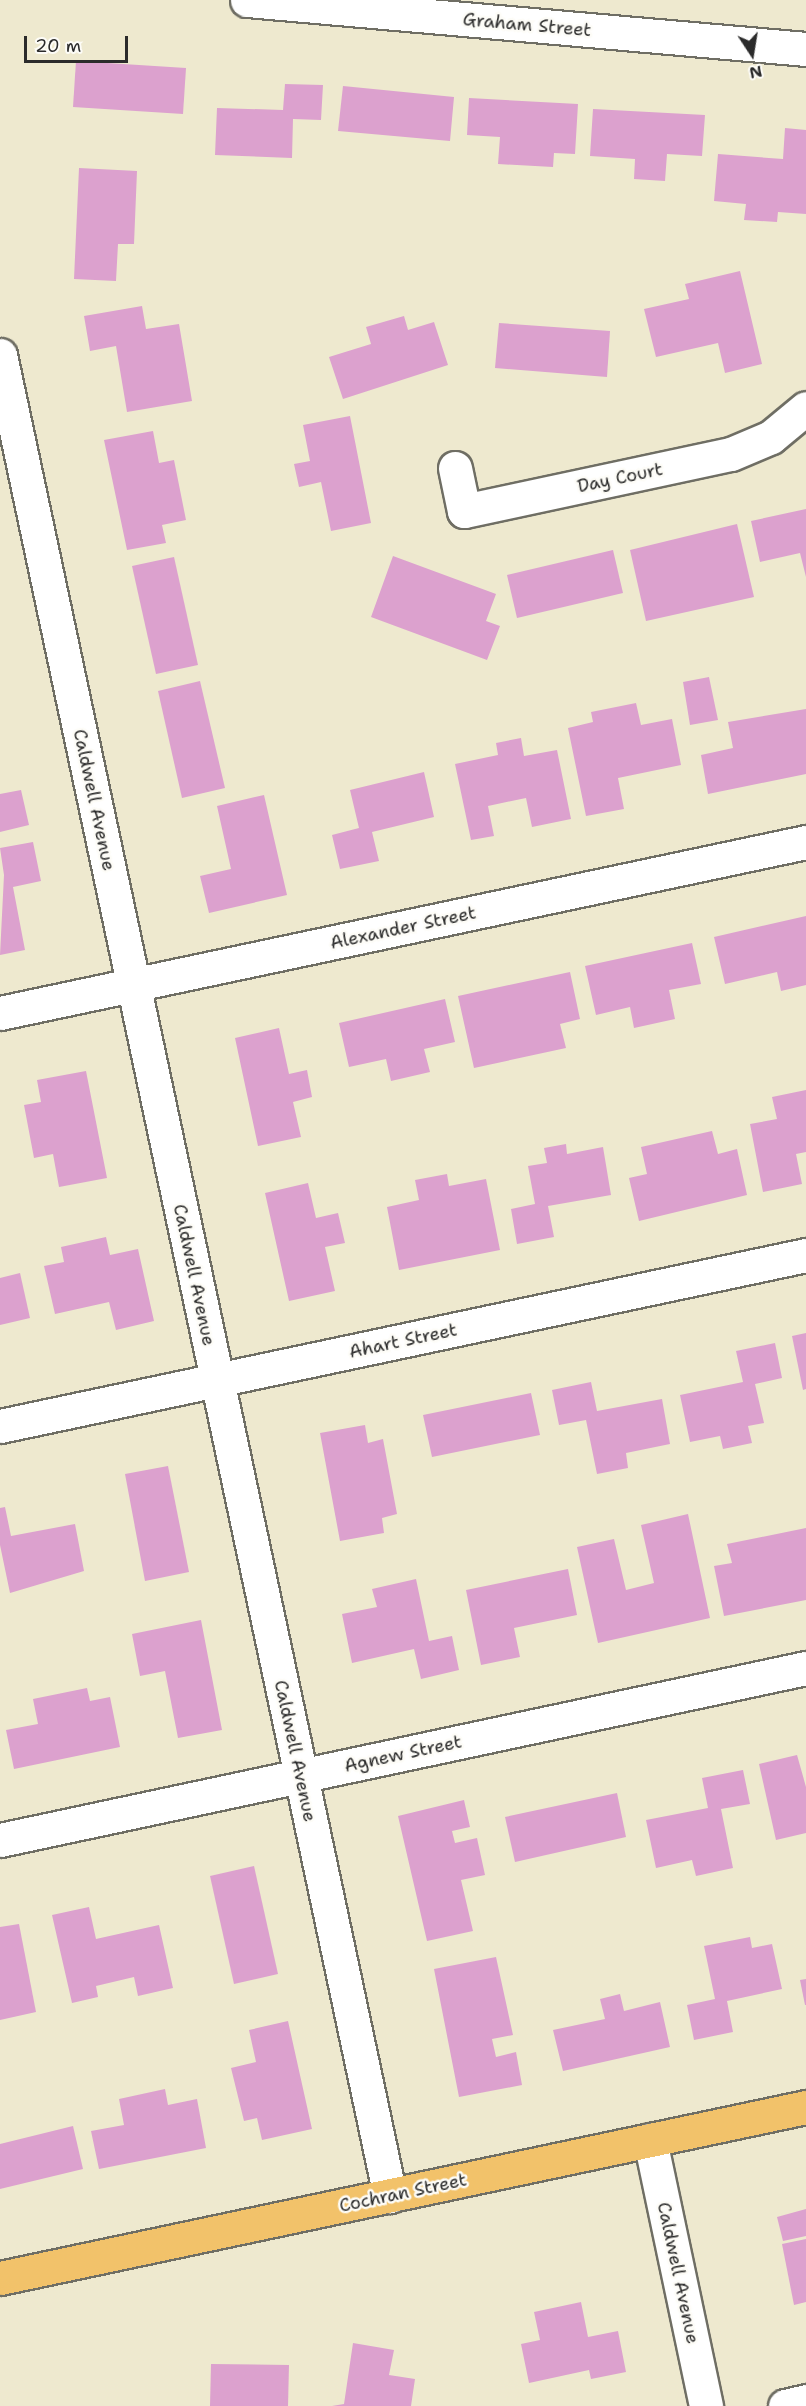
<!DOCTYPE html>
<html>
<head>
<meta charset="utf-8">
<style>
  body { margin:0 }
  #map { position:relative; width:806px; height:2406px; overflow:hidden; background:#eee9cf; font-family:"Shantell Sans",sans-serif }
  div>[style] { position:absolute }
  .building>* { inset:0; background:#dca1ce }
  .roads { filter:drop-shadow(2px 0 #6f6e64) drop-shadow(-2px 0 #6f6e64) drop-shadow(0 2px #6f6e64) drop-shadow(0 -2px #6f6e64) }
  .minor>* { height:33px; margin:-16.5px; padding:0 16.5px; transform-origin:16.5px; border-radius:16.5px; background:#fff }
  .major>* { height:33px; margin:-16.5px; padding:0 16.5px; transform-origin:16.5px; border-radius:16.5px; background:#f2c26a }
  span { translate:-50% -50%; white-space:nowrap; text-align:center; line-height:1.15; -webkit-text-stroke:5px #fdfcf7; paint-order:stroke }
  .street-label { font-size:18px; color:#2b2b2b }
  .north { position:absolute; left:722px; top:24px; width:60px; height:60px; -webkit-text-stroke:4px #fdfcf7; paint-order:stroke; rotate:168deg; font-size:16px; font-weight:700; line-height:24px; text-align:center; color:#2b2b2b }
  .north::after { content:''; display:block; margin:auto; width:21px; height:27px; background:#2b2b2b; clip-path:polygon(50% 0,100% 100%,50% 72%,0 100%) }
  .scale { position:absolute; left:24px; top:36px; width:104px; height:27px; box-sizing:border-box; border:3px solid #2b2b2b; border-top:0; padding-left:8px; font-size:18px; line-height:21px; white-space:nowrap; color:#2b2b2b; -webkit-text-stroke:4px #fdfcf7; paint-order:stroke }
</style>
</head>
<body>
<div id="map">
  <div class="building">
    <i style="clip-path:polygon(76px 61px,186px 68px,183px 114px,73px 107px)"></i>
    <i style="clip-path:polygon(285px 84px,323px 85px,321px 120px,293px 119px,292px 158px,215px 155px,217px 108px,283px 110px)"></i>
    <i style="clip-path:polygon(343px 86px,454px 97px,450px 141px,338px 131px)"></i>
    <i style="clip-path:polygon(469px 98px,578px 104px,575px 154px,554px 153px,553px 167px,498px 164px,500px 137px,467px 135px)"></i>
    <i style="clip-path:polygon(593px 109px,705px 115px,702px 156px,667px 154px,665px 181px,634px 179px,635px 159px,590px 156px)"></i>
    <i style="clip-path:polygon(785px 128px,806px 130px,806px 214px,778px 212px,777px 222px,744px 220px,746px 204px,714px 201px,718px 154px,783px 159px)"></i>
    <i style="clip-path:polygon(79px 168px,137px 171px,134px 244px,118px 244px,116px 281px,74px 279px)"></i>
    <i style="clip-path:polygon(740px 271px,762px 364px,725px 373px,718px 343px,656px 357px,644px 309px,689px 299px,685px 284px)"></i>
    <i style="clip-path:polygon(142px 306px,146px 329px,179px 324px,192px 401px,127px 412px,116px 346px,90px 351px,84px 316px)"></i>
    <i style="clip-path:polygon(404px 316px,408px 330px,434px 322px,448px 365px,343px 399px,329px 357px,371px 344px,366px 327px)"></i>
    <i style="clip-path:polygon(499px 323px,610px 331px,607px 377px,495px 368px)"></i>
    <i style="clip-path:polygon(350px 416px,371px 523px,331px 531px,321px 482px,299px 487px,294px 464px,310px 461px,303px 425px)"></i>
    <i style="clip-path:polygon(153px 431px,159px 463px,174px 460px,186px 520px,162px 525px,166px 543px,127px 550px,104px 440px)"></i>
    <i style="clip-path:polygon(806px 509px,806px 577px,800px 553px,760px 562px,751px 521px)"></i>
    <i style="clip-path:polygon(737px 524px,754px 597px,646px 621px,630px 550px)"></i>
    <i style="clip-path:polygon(613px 550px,623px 593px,517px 618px,507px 575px)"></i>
    <i style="clip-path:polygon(393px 556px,496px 594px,486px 621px,500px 626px,487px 660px,371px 617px)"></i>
    <i style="clip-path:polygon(174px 557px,198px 665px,156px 674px,132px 566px)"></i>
    <i style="clip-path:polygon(709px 677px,718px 720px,690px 725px,683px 682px)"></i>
    <i style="clip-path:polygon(200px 681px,225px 788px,182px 798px,158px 691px)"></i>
    <i style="clip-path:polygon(636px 703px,641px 725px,672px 719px,681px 765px,618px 778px,624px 809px,586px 816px,568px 728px,593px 722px,591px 712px)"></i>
    <i style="clip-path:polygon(806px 709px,806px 774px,708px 794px,701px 755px,733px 748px,728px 722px)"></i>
    <i style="clip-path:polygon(521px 738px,524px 756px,557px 750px,571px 819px,532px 827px,526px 798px,488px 806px,494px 836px,471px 840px,455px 764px,498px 755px,496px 743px)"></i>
    <i style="clip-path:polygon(424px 772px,434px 817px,372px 832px,379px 861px,340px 869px,332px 835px,359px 828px,350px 790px)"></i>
    <i style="clip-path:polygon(21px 790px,29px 825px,0 832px,0 794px)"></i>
    <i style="clip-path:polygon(264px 795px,287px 895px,209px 913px,200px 876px,231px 869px,217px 806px)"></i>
    <i style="clip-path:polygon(33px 842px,41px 881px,13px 887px,25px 950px,0 955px,4px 875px,0 848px)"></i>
    <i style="clip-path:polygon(806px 916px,806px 985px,781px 991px,777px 972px,725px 984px,714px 937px)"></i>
    <i style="clip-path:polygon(692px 943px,701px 984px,669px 990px,675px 1019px,634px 1028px,630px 1007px,596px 1015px,585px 966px)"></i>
    <i style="clip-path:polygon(570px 972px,580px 1019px,560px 1024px,566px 1048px,474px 1068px,458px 996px)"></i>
    <i style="clip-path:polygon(445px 999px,455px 1042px,424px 1049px,430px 1072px,391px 1081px,386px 1059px,349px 1067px,339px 1023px)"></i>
    <i style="clip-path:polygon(279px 1028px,289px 1074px,307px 1070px,312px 1097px,293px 1102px,301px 1137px,258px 1146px,235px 1038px)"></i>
    <i style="clip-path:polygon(86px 1071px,107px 1178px,59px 1187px,53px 1154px,34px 1158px,24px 1105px,41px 1102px,37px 1080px)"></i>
    <i style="clip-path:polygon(806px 1090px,806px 1152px,796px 1154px,802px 1184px,763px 1192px,750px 1124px,777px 1119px,772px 1097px)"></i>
    <i style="clip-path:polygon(712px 1131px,718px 1154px,737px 1149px,747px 1195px,639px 1221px,629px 1178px,647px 1174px,641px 1147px)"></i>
    <i style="clip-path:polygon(566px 1144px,567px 1154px,603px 1147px,611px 1195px,548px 1206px,554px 1237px,517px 1244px,511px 1209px,535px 1204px,528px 1166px,547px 1163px,544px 1148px)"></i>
    <i style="clip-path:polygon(447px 1174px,449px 1186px,486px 1179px,500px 1250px,399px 1270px,387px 1207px,419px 1200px,415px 1180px)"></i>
    <i style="clip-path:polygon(308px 1183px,316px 1218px,338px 1213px,345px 1243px,325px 1247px,335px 1291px,289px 1301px,265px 1193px)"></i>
    <i style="clip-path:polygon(106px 1237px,110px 1255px,138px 1249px,154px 1321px,116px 1330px,109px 1302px,55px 1314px,44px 1266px,64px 1262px,61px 1247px)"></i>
    <i style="clip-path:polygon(20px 1273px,30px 1318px,0 1325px,0 1278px)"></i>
    <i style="clip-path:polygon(806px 1333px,806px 1389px,803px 1390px,792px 1336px)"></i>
    <i style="clip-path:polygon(775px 1343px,782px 1378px,755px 1384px,764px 1423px,748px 1426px,752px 1443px,723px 1449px,720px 1436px,690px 1442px,680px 1395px,743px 1382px,736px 1351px)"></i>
    <i style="clip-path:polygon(591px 1382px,597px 1411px,662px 1399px,670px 1444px,626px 1453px,628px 1468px,597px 1474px,586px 1420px,559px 1425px,552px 1390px)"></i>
    <i style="clip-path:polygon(531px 1393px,540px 1435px,432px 1457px,423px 1415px)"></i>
    <i style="clip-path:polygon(365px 1425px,368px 1443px,383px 1439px,397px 1514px,382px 1518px,384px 1533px,340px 1541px,320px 1433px)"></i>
    <i style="clip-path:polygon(168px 1466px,189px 1572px,145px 1581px,125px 1474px)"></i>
    <i style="clip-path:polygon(5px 1507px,11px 1536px,75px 1524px,84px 1571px,10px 1593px,0 1545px,0 1508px)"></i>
    <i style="clip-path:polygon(688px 1514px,710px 1618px,598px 1643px,577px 1547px,614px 1539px,626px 1590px,654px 1583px,641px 1525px)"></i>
    <i style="clip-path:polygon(806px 1528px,806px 1600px,724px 1616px,714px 1566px,732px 1563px,727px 1544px)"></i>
    <i style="clip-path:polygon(568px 1569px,577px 1615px,514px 1628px,520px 1657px,481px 1665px,466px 1590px)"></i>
    <i style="clip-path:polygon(416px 1579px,429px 1641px,452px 1636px,459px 1670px,421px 1679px,414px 1649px,352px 1663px,342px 1614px,377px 1607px,372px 1589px)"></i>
    <i style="clip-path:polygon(201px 1620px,222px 1730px,178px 1738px,165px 1671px,140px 1676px,132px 1634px)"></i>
    <i style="clip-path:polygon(87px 1688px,90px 1701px,110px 1697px,120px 1747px,14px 1769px,6px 1730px,38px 1724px,33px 1699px)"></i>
    <i style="clip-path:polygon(797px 1755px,806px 1787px,806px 1833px,776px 1840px,759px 1764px)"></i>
    <i style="clip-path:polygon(743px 1770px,750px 1804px,721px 1809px,733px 1868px,696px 1876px,692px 1860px,656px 1868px,646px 1820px,708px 1808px,702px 1778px)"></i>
    <i style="clip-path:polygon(617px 1793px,626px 1837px,515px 1862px,505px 1817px)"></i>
    <i style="clip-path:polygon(464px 1800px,470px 1827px,452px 1831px,455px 1843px,477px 1838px,485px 1875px,461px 1880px,473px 1931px,427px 1941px,398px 1816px)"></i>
    <i style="clip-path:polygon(254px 1866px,278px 1974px,234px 1984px,210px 1876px)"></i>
    <i style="clip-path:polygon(89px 1907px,96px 1939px,159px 1925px,173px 1988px,138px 1996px,134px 1977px,96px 1986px,98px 1997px,72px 2003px,52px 1915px)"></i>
    <i style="clip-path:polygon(19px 1924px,36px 2012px,0 2020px,0 1927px)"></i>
    <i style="clip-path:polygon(750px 1937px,752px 1948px,772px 1944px,782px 1989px,727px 2001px,733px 2032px,694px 2040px,687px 2005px,715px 1999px,704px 1946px)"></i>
    <i style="clip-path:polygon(496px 1957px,513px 2035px,492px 2039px,496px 2057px,516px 2052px,522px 2085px,459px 2097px,434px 1969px)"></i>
    <i style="clip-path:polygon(806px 1979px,806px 2005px,805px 2005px,800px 1980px)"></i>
    <i style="clip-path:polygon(620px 1994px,624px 2011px,660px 2002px,670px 2047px,563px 2071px,553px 2030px,605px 2019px,600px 1999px)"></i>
    <i style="clip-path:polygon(288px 2021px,312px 2129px,262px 2140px,257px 2118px,244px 2121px,231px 2068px,256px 2062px,249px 2030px)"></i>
    <i style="clip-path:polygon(165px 2089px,168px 2105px,197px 2099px,206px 2148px,99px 2169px,91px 2131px,124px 2125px,119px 2099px)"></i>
    <i style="clip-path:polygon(73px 2126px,83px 2169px,0 2189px,0 2144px)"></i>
    <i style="clip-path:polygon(806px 2209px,806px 2236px,783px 2241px,777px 2217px)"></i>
    <i style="clip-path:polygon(806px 2239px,806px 2302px,794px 2305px,782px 2244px)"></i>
    <i style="clip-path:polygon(581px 2302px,588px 2337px,618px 2331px,626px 2372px,591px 2379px,589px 2370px,529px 2383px,521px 2344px,540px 2340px,534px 2312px)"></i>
    <i style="clip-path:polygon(353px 2343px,394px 2350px,389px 2375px,415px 2379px,411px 2406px,332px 2406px,344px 2404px)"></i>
    <i style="clip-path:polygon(211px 2364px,289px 2365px,288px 2406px,210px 2406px)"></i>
  </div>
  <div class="roads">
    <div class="minor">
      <i style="left:247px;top:0;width:561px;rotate:5.01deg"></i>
      <i style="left:0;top:355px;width:1882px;rotate:78.04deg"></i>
      <i style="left:455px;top:468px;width:44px;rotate:78.2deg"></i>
      <i style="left:464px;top:511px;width:273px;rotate:-12.1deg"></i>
      <i style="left:731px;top:454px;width:43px;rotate:-23deg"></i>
      <i style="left:771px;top:437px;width:45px;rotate:-39.6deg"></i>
      <i style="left:0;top:1013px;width:824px;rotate:-11.98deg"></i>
      <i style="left:0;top:1426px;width:824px;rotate:-11.98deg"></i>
      <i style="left:0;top:1840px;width:824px;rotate:-12.05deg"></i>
      <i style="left:650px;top:2140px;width:272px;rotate:78.1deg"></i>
      <i style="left:785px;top:2406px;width:22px;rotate:-13deg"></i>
    </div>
    <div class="major">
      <i style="left:0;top:2278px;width:824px;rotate:-11.98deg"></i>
    </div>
  </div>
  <div class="street-label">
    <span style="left:527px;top:25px;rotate:5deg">Graham Street</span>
    <span style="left:620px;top:478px;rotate:-12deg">Day Court</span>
    <span style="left:94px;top:800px;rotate:78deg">Caldwell Avenue</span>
    <span style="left:403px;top:928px;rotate:-12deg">Alexander Street</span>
    <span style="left:194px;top:1275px;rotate:78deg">Caldwell Avenue</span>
    <span style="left:403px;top:1341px;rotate:-12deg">Ahart Street</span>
    <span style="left:295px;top:1751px;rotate:78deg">Caldwell Avenue</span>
    <span style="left:403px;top:1754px;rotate:-12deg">Agnew Street</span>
    <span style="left:403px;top:2193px;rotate:-12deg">Cochran Street</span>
    <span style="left:678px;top:2273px;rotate:78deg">Caldwell Avenue</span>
  </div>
  <div class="north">N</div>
  <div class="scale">20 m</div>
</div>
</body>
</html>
